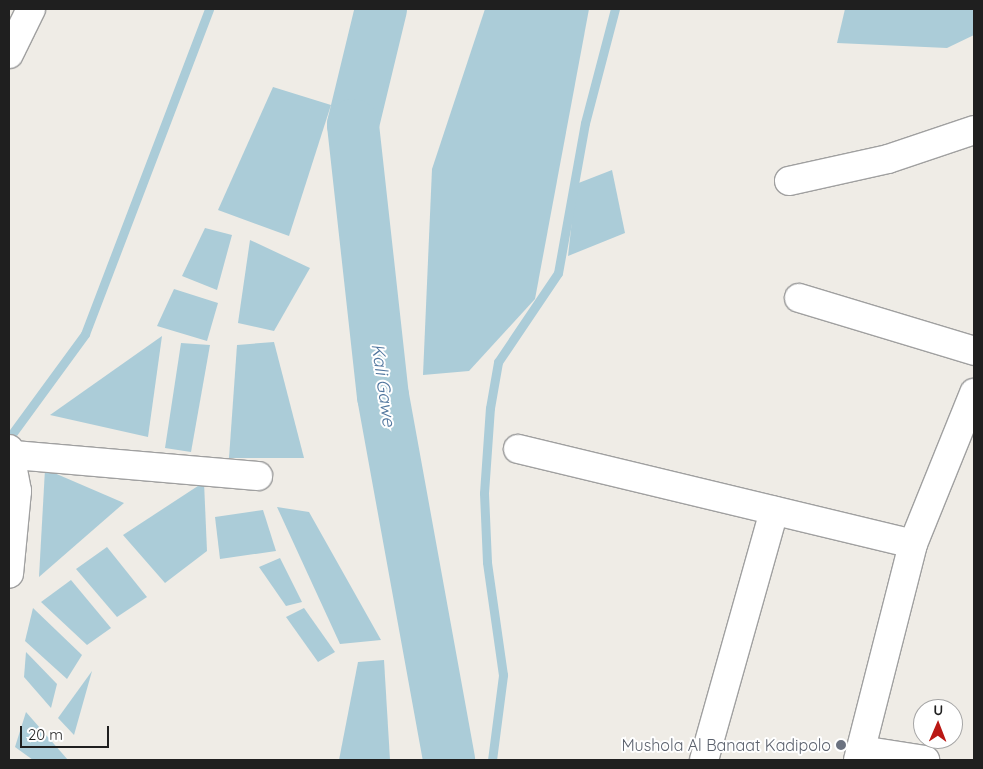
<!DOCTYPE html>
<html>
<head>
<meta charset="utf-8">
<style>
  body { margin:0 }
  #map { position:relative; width:983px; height:769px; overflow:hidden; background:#efece6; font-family:Quicksand,sans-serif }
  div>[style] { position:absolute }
  .water>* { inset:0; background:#abccd8 }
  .stream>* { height:9px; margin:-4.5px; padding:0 4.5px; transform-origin:4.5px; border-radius:4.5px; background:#abccd8 }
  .river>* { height:52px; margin:-26px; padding:0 26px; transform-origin:26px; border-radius:26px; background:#abccd8 }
  .roads { filter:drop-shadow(1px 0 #a0a0a0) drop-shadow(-1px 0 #a0a0a0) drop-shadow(0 1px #a0a0a0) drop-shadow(0 -1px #a0a0a0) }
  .minor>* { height:28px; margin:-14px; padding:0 14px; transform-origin:14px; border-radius:14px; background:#fff }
  .dots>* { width:14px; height:14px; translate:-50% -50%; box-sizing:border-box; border:2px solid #fff; border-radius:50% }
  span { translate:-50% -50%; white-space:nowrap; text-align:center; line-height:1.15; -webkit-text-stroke:4px #fff; paint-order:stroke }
  .worship-label { font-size:16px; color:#5b616d }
  .right { translate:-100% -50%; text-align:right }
  .water-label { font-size:18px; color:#51769e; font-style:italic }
  .frame { position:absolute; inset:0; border:10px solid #1f1f1f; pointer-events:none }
  .north { position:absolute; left:913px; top:699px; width:50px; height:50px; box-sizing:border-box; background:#fff; border:1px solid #a5a5a5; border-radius:50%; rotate:1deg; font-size:14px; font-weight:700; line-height:20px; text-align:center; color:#1f1f1f }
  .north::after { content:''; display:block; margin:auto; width:18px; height:22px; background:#ba1814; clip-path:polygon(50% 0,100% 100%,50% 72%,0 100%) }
  .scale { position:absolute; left:20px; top:726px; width:89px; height:22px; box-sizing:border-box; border:2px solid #1f1f1f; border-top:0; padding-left:6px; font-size:15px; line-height:18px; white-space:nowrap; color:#1f1f1f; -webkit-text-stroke:4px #fff; paint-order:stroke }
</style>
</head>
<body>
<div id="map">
  <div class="water">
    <i style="clip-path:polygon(485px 9px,589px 9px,535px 299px,469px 371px,423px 375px,432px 169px)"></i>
    <i style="clip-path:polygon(845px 9px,974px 9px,974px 35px,947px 48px,837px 43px)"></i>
    <i style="clip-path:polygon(273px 87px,331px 105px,289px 236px,218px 210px)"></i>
    <i style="clip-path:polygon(612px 170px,625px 233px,568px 256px,576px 184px)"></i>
    <i style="clip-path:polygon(205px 228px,232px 235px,217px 290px,182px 276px)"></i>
    <i style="clip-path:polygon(250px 240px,310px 268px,274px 331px,238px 323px)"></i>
    <i style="clip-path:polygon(174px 289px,218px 303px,207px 341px,157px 326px)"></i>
    <i style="clip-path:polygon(162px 336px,148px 437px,50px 415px)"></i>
    <i style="clip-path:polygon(274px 342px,304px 458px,229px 458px,237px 345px)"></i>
    <i style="clip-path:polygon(181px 343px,210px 345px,191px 452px,165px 448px)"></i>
    <i style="clip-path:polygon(45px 469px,124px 503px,39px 577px)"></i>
    <i style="clip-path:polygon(204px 482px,207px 551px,165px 583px,123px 535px)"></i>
    <i style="clip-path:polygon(277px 507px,309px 512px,381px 640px,340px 644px)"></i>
    <i style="clip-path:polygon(263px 510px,276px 551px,220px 559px,215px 517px)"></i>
    <i style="clip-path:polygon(107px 547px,147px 597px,117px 617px,76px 569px)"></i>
    <i style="clip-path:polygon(280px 558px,302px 602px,286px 606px,259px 567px)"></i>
    <i style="clip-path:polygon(71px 580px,111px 628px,87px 645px,41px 602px)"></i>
    <i style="clip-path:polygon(33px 608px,82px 655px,67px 679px,25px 641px)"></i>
    <i style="clip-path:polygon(304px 608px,335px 652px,318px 662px,286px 617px)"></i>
    <i style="clip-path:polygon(26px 652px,57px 684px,51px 708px,24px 677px)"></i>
    <i style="clip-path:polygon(384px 660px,390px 760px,339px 760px,358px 662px)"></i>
    <i style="clip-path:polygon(92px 671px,74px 735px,58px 718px)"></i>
    <i style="clip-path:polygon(26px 712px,68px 760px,33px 760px,15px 747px)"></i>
  </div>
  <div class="stream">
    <i style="left:9px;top:438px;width:129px;rotate:-53.8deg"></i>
    <i style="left:85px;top:334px;width:348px;rotate:-69.1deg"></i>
    <i style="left:492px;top:760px;width:86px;rotate:-82.6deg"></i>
    <i style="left:503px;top:675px;width:114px;rotate:-98.1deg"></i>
    <i style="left:487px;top:562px;width:69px;rotate:-92.5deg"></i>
    <i style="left:484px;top:493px;width:85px;rotate:-86deg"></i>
    <i style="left:490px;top:408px;width:47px;rotate:-80.1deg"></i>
    <i style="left:498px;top:362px;width:107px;rotate:-56deg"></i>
    <i style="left:558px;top:273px;width:152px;rotate:-79.8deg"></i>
    <i style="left:585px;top:123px;width:118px;rotate:-75.3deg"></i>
  </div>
  <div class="river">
    <i style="left:381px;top:9px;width:119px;rotate:103.6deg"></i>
    <i style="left:353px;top:125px;width:273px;rotate:83.7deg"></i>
    <i style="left:383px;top:396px;width:370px;rotate:79.7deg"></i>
  </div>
  <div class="roads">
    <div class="minor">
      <i style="left:9px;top:54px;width:50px;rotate:-63.9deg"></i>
      <i style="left:789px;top:181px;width:101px;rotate:-12.5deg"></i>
      <i style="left:888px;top:159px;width:91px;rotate:-18.6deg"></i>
      <i style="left:799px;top:298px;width:183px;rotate:16.8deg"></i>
      <i style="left:9px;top:449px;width:43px;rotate:79.2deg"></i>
      <i style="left:17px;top:491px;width:83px;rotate:95.5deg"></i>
      <i style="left:518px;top:449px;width:406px;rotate:13.5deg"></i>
      <i style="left:13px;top:455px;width:246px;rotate:4.9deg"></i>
      <i style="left:861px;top:750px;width:65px;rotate:8.9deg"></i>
      <i style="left:704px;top:760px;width:259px;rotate:-74.3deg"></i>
      <i style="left:858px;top:760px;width:223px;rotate:-75.7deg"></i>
      <i style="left:913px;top:544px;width:163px;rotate:-68deg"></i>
    </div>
  </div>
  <div class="dots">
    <i style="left:841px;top:745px;background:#6b7280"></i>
  </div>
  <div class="worship-label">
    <span class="right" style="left:831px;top:745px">Mushola Al Banaat Kadipolo</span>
  </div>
  <div class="water-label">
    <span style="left:383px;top:385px;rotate:82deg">Kali Gawe</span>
  </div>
  <div class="frame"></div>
  <div class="north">U</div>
  <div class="scale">20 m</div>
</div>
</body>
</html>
